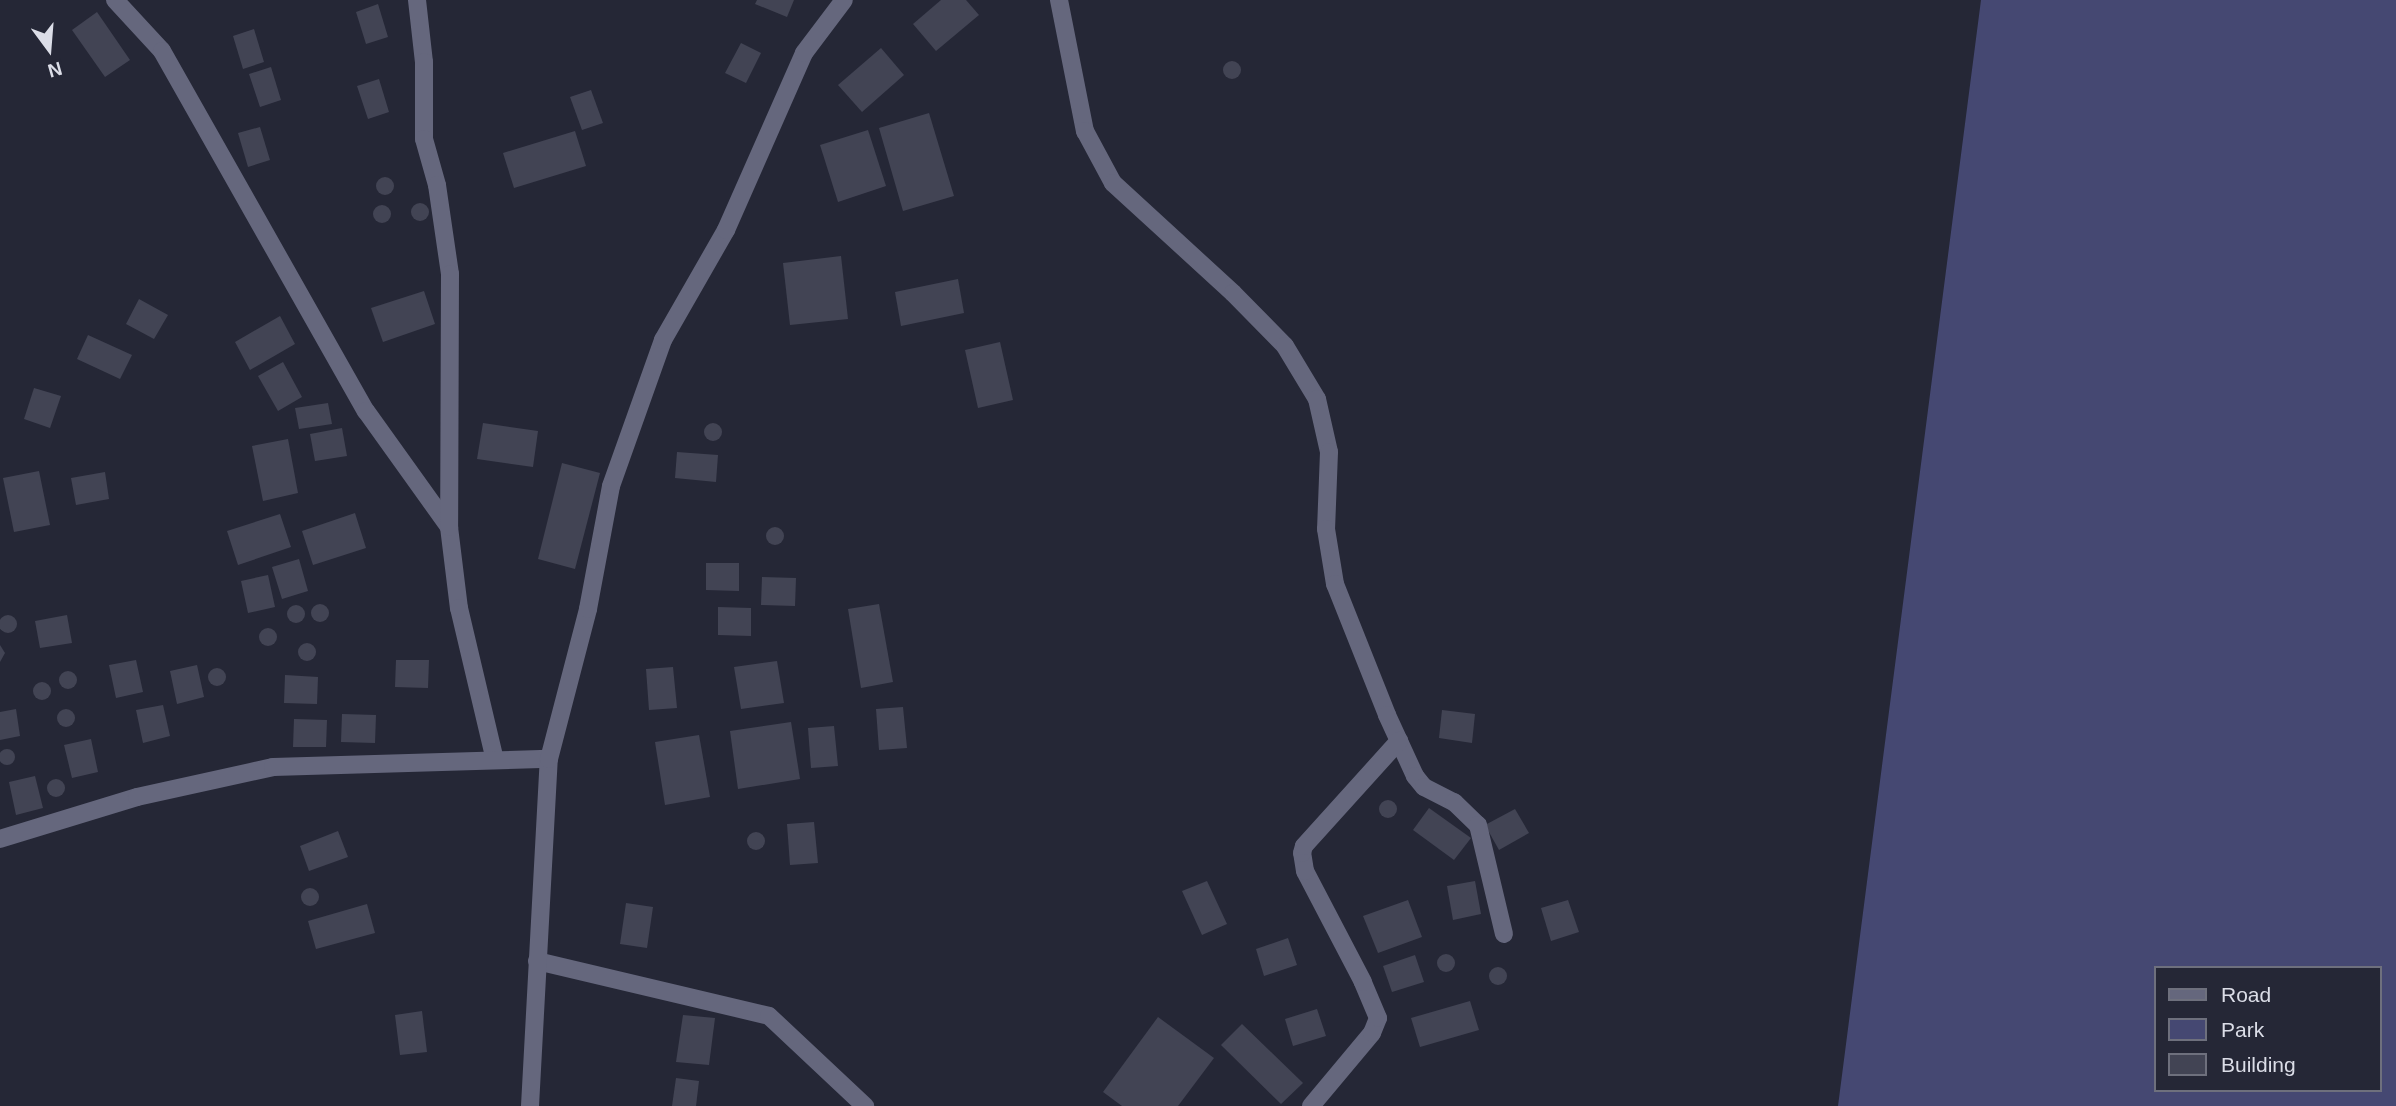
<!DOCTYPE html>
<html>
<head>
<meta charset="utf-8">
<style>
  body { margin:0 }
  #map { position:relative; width:2396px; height:1106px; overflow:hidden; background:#252736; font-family:Arial,sans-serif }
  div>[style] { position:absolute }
  .green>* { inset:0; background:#454872 }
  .building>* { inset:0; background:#424454 }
  .round { border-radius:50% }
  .minor>* { height:18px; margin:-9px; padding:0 9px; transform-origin:9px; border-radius:9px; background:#65677d }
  span { translate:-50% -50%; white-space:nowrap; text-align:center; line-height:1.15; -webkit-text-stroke:6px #252736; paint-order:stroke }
  .legend { position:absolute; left:2154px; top:966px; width:228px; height:126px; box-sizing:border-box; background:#252736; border:2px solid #6e707d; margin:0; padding:9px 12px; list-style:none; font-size:21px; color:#dbdde7 }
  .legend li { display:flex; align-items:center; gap:14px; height:35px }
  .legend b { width:35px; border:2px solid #6e707d }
  .north { position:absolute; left:14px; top:14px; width:70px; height:70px; -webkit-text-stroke:5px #252736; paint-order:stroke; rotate:164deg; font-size:19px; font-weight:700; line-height:28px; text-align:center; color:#dbdde7 }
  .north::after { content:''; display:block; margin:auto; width:24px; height:32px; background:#dbdde7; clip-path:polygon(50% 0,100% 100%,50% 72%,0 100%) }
</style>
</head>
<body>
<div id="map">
  <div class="green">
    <i style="clip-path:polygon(evenodd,1981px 0,2396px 0,2396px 1106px,1838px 1106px,1981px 0,2156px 968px,2380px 968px,2380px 1090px,2156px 1090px,2156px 968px)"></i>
  </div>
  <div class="building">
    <i style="clip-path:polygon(757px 0,794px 0,787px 17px,755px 4px)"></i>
    <i style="clip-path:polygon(941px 0,966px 0,979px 15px,936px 51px,913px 24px)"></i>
    <i style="clip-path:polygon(378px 4px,388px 37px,366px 44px,356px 12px)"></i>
    <i style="clip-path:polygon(97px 12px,130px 60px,105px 77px,72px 30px)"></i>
    <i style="clip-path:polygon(254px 29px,264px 62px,243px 69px,233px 36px)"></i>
    <i style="clip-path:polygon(741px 43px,761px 53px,746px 83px,725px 73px)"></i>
    <i style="clip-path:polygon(881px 48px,904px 75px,862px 112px,838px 85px)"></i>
    <i class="round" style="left:1223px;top:61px;width:18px;height:18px"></i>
    <i style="clip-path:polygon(271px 67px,281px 100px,260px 107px,249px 74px)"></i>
    <i style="clip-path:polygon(379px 79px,389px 112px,368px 119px,357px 86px)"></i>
    <i style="clip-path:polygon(591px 90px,603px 123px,582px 130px,570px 97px)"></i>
    <i style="clip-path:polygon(929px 113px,954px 196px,903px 211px,879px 128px)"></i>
    <i style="clip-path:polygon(260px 127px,270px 160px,248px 167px,238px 133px)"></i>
    <i style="clip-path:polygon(868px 130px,886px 186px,838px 202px,820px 145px)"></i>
    <i style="clip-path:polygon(575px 131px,586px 166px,514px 188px,503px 153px)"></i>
    <i class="round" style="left:376px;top:177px;width:18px;height:18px"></i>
    <i class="round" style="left:411px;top:203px;width:18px;height:18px"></i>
    <i class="round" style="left:373px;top:205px;width:18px;height:18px"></i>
    <i style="clip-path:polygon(841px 256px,848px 319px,790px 325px,783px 263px)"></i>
    <i style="clip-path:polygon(958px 279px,964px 313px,901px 326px,895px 292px)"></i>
    <i style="clip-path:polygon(424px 291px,435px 324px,383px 342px,371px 308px)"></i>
    <i style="clip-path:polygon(139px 299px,168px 315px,154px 339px,126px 324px)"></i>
    <i style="clip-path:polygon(280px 316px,295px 344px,250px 370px,235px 342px)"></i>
    <i style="clip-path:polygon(88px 335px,132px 355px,120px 379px,77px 359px)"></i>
    <i style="clip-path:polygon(1000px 342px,1013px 400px,978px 408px,965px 350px)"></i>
    <i style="clip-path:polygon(283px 362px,302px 397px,278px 411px,258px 376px)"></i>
    <i style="clip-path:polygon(34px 388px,61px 396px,50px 428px,24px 419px)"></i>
    <i style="clip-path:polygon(328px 403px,332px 424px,299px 429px,295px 408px)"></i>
    <i style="clip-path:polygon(483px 423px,538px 431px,533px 467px,477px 459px)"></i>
    <i class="round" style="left:704px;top:423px;width:18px;height:18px"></i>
    <i style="clip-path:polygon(342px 428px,347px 456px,315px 461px,310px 434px)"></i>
    <i style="clip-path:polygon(288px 439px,298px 493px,263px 501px,252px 446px)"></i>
    <i style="clip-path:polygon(677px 452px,718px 455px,716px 482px,675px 478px)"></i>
    <i style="clip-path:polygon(562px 463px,600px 473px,575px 569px,538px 559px)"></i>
    <i style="clip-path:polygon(39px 471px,50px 525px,14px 532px,3px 478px)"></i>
    <i style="clip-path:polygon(105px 472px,109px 499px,76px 505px,71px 478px)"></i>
    <i style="clip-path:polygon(355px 513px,366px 548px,313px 565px,302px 531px)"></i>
    <i style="clip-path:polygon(280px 514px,291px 547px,238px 565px,227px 531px)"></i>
    <i class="round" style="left:766px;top:527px;width:18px;height:18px"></i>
    <i style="clip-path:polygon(299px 559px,308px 591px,282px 599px,272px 567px)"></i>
    <i style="clip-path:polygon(706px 563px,739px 563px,739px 591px,706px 590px)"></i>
    <i style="clip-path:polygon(268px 575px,275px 607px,248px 613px,241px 581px)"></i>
    <i style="clip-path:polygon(762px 577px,796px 578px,795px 606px,761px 605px)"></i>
    <i style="clip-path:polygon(879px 604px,893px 682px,861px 688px,848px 609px)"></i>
    <i class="round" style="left:311px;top:604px;width:18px;height:18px"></i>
    <i class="round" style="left:287px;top:605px;width:18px;height:18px"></i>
    <i style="clip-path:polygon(718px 607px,751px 608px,751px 636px,718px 635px)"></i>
    <i style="clip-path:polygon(67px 615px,72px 643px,40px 648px,35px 621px)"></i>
    <i class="round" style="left:-1px;top:615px;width:18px;height:18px"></i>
    <i class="round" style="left:259px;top:628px;width:18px;height:18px"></i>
    <i class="round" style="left:298px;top:643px;width:18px;height:18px"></i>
    <i style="clip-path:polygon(0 645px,5px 653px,0 662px)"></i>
    <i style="clip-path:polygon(136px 660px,143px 692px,116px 698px,109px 665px)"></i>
    <i style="clip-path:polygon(396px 660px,429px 660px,428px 688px,395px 687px)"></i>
    <i style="clip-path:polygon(777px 661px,784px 703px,741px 709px,734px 667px)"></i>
    <i style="clip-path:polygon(197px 665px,204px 697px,177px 704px,170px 671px)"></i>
    <i style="clip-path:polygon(673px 667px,677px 708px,649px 710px,646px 669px)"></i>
    <i class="round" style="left:208px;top:668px;width:18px;height:18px"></i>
    <i class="round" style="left:59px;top:671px;width:18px;height:18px"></i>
    <i style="clip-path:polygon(285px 675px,318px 677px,317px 704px,284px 703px)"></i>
    <i class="round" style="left:33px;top:682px;width:18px;height:18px"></i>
    <i style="clip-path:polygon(163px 705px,170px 736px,143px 743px,136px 710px)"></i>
    <i style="clip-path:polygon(903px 707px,907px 748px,879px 750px,876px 709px)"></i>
    <i style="clip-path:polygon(16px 709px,20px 736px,0 740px,0 712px)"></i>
    <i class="round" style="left:57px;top:709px;width:18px;height:18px"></i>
    <i style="clip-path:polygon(1442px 710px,1475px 714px,1472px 743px,1439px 738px)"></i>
    <i style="clip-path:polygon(342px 714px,376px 715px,375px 743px,341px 742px)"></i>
    <i style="clip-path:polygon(294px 719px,327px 720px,326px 747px,293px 747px)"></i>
    <i style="clip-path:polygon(791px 722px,800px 779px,738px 789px,730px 731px)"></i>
    <i style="clip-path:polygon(834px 726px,838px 766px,811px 768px,808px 728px)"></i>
    <i style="clip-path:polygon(699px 735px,710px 797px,665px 805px,655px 742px)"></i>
    <i style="clip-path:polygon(91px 739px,98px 772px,72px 778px,64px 745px)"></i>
    <i class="round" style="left:-1px;top:749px;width:16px;height:16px"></i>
    <i style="clip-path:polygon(35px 776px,43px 808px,16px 815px,9px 782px)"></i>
    <i class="round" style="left:47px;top:779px;width:18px;height:18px"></i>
    <i class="round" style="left:1379px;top:800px;width:18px;height:18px"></i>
    <i style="clip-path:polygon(1429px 808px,1471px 838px,1454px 860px,1413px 830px)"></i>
    <i style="clip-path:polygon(1515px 809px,1529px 833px,1499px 850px,1485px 825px)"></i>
    <i style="clip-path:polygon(814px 822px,818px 863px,790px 865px,787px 824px)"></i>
    <i style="clip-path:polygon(338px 831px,348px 857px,309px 871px,300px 846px)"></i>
    <i class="round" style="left:747px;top:832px;width:18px;height:18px"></i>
    <i style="clip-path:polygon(1207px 881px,1227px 924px,1202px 935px,1182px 891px)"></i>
    <i style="clip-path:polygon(1475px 881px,1481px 914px,1453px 920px,1447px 886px)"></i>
    <i class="round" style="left:301px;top:888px;width:18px;height:18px"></i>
    <i style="clip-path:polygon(1408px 900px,1422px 937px,1378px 953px,1363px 916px)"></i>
    <i style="clip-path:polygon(1568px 900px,1579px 932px,1551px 941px,1541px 908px)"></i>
    <i style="clip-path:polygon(626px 903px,653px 907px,647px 948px,620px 944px)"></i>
    <i style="clip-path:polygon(367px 904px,375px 933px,316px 949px,308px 921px)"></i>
    <i style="clip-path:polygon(1288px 938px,1297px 965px,1264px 976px,1256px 949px)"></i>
    <i class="round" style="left:1437px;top:954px;width:18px;height:18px"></i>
    <i style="clip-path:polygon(1415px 955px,1424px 982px,1392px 992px,1383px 966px)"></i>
    <i class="round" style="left:1489px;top:967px;width:18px;height:18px"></i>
    <i style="clip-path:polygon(1470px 1001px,1479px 1030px,1420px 1047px,1411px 1018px)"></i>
    <i style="clip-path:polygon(1317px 1009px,1326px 1036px,1293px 1046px,1285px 1019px)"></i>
    <i style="clip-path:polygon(422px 1011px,427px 1052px,400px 1055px,395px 1015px)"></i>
    <i style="clip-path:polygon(683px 1015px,715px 1018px,709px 1065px,676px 1062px)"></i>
    <i style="clip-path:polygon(1158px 1017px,1214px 1058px,1178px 1106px,1122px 1106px,1103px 1092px)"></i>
    <i style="clip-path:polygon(1242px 1024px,1303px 1083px,1281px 1104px,1221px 1045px)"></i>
    <i style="clip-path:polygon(676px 1078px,699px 1081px,696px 1106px,672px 1106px)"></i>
  </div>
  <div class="minor">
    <i style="left:115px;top:0;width:69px;rotate:47.3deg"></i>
    <i style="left:162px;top:51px;width:414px;rotate:60.5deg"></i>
    <i style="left:366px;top:411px;width:143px;rotate:54.4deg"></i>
    <i style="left:449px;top:527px;width:82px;rotate:83deg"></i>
    <i style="left:459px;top:608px;width:156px;rotate:76.7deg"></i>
    <i style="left:417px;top:0;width:62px;rotate:83.6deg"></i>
    <i style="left:424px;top:62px;width:77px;rotate:90deg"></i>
    <i style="left:424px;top:139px;width:48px;rotate:74.2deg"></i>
    <i style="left:437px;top:185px;width:90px;rotate:81.7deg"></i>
    <i style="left:450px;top:274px;width:253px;rotate:90.2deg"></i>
    <i style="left:1059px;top:0;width:134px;rotate:78.8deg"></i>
    <i style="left:1085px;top:131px;width:59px;rotate:61.7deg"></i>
    <i style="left:1113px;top:183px;width:163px;rotate:42.5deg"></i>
    <i style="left:1233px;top:293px;width:74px;rotate:45.5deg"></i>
    <i style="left:1285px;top:346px;width:62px;rotate:58.9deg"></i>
    <i style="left:1317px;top:399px;width:54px;rotate:77.2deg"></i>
    <i style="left:1329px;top:452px;width:77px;rotate:92.2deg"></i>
    <i style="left:1326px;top:529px;width:56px;rotate:80.7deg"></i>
    <i style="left:1335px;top:584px;width:141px;rotate:68.3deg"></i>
    <i style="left:1387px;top:715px;width:67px;rotate:65.3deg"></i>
    <i style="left:1415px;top:776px;width:14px;rotate:51deg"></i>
    <i style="left:1424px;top:787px;width:34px;rotate:27deg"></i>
    <i style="left:1454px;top:802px;width:33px;rotate:44deg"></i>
    <i style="left:1478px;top:825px;width:112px;rotate:76.6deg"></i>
    <i style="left:0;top:839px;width:143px;rotate:-17deg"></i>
    <i style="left:137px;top:797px;width:139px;rotate:-12.4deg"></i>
    <i style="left:273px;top:767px;width:276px;rotate:-1.7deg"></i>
    <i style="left:537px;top:961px;width:238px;rotate:13.3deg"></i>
    <i style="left:769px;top:1016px;width:132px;rotate:43.2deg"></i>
    <i style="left:530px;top:1106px;width:348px;rotate:-86.9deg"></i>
    <i style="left:549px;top:759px;width:155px;rotate:-75.4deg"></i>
    <i style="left:588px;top:609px;width:125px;rotate:-79.4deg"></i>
    <i style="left:611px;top:486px;width:155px;rotate:-70.4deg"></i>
    <i style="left:663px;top:340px;width:127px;rotate:-60.2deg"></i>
    <i style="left:726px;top:230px;width:193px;rotate:-66.2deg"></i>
    <i style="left:804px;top:53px;width:66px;rotate:-53deg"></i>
    <i style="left:1311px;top:1106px;width:95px;rotate:-50.1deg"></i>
    <i style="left:1372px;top:1033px;width:16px;rotate:-68deg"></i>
    <i style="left:1378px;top:1018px;width:39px;rotate:-113deg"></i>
    <i style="left:1363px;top:982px;width:125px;rotate:-117.6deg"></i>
    <i style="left:1305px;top:871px;width:18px;rotate:-99deg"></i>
    <i style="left:1302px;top:853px;width:7px;rotate:-74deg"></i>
    <i style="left:1304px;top:846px;width:142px;rotate:-47.9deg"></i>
  </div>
  <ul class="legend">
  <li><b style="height:9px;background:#65677d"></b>Road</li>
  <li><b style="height:19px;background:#454872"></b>Park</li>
  <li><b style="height:19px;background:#424454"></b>Building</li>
  </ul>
  <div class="north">N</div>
</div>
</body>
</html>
